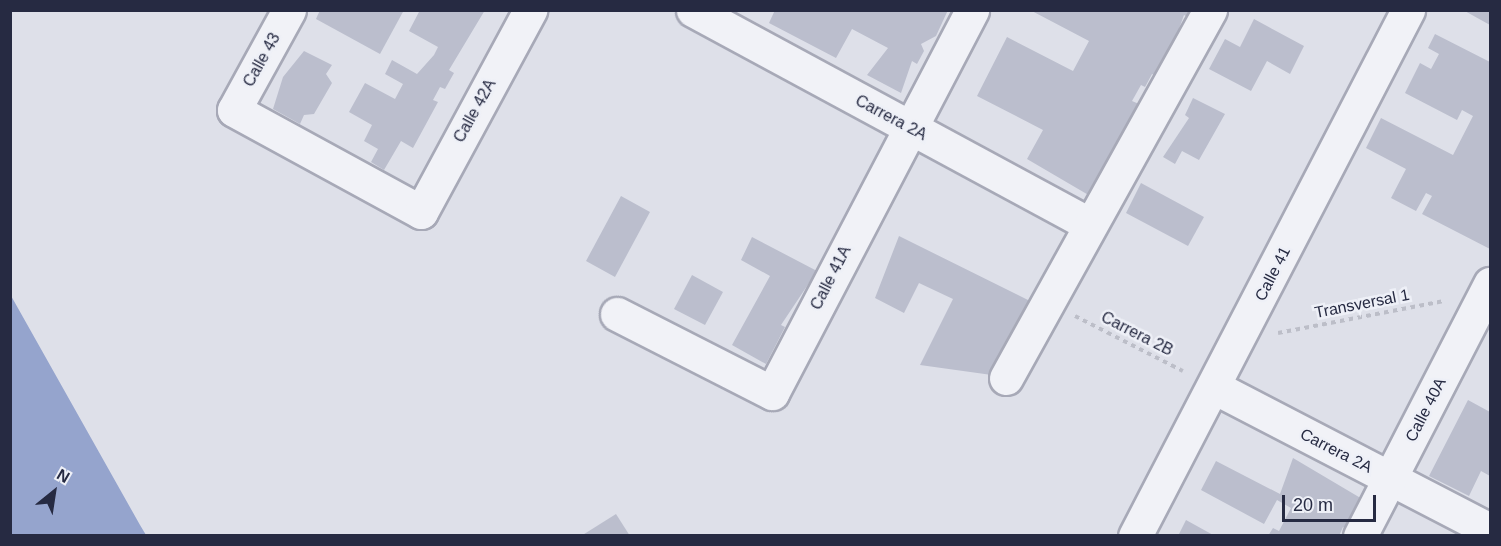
<!DOCTYPE html>
<html>
<head>
<meta charset="utf-8">
<style>
  body { margin:0 }
  #map { position:relative; width:1501px; height:546px; overflow:hidden; background:#dee0e9; font-family:Arial,sans-serif }
  div>[style] { position:absolute }
  .water>* { inset:0; background:#95a4cd }
  .building>* { inset:0; background:#bbbecd }
  .path>* { height:4px; margin-top:-2px; transform-origin:0; background:repeating-linear-gradient(90deg,#bcbec8 0 4.5px,transparent 0 9px) }
  .roads { filter:drop-shadow(2px 0 #a7a9b7) drop-shadow(-2px 0 #a7a9b7) drop-shadow(0 2px #a7a9b7) drop-shadow(0 -2px #a7a9b7) }
  .minor>* { height:33px; margin:-16.5px; padding:0 16.5px; transform-origin:16.5px; border-radius:16.5px; background:#f1f2f7 }
  span { translate:-50% -50%; white-space:nowrap; text-align:center; line-height:1.15; -webkit-text-stroke:5px #eef0f7; paint-order:stroke }
  .street-label { font-size:16px; color:#262a42 }
  .frame { position:absolute; inset:0; border:12px solid #262a42; pointer-events:none }
  .north { position:absolute; left:24px; top:462px; width:60px; height:60px; -webkit-text-stroke:4px #eef0f7; paint-order:stroke; rotate:30deg; font-size:16px; font-weight:700; line-height:24px; text-align:center; color:#262a42 }
  .north::after { content:''; display:block; margin:auto; width:21px; height:27px; background:#262a42; clip-path:polygon(50% 0,100% 100%,50% 72%,0 100%) }
  .scale { position:absolute; left:1282px; top:495px; width:94px; height:27px; box-sizing:border-box; border:3px solid #262a42; border-top:0; padding-left:8px; font-size:18px; line-height:21px; white-space:nowrap; color:#262a42; -webkit-text-stroke:4px #eef0f7; paint-order:stroke }
</style>
</head>
<body>
<div id="map">
  <div class="water">
    <i style="clip-path:polygon(10px 294px,140px 525px,146px 535px,11px 535px)"></i>
  </div>
  <div class="building">
    <i style="clip-path:polygon(320px 10px,404px 10px,380px 54px,316px 19px)"></i>
    <i style="clip-path:polygon(420px 10px,485px 10px,449px 70px,454px 73px,445px 89px,440px 87px,433px 100px,438px 102px,413px 148px,401px 141px,384px 170px,371px 162px,378px 149px,364px 141px,372px 125px,349px 112px,365px 83px,395px 99px,403px 84px,385px 74px,392px 60px,417px 74px,434px 55px,438px 47px,409px 31px)"></i>
    <i style="clip-path:polygon(775px 10px,948px 10px,936px 36px,921px 44px,924px 51px,917px 64px,912px 61px,901px 93px,867px 75px,888px 48px,852px 29px,836px 58px,769px 23px)"></i>
    <i style="clip-path:polygon(1030px 10px,1198px 10px,1193px 20px,1184px 15px,1161px 78px,1152px 74px,1145px 87px,1141px 85px,1132px 101px,1139px 104px,1097px 200px,1027px 159px,1043px 130px,977px 96px,1007px 37px,1073px 71px,1089px 41px)"></i>
    <i style="clip-path:polygon(1463px 10px,1490px 10px,1490px 25px)"></i>
    <i style="clip-path:polygon(1254px 19px,1304px 46px,1290px 74px,1267px 61px,1251px 91px,1209px 69px,1225px 39px,1240px 47px)"></i>
    <i style="clip-path:polygon(1435px 34px,1490px 62px,1490px 249px,1422px 214px,1432px 196px,1426px 193px,1416px 211px,1391px 198px,1406px 169px,1366px 148px,1381px 118px,1453px 155px,1473px 116px,1462px 110px,1457px 120px,1405px 93px,1420px 63px,1431px 69px,1439px 54px,1428px 48px)"></i>
    <i style="clip-path:polygon(304px 51px,332px 65px,326px 74px,332px 83px,314px 114px,304px 115px,300px 124px,273px 109px,283px 77px)"></i>
    <i style="clip-path:polygon(1193px 98px,1225px 114px,1199px 160px,1182px 151px,1175px 164px,1163px 157px,1189px 118px,1185px 115px)"></i>
    <i style="clip-path:polygon(1141px 183px,1204px 217px,1188px 246px,1126px 213px)"></i>
    <i style="clip-path:polygon(621px 196px,650px 212px,615px 277px,586px 261px)"></i>
    <i style="clip-path:polygon(899px 236px,1034px 303px,999px 376px,920px 365px,953px 299px,919px 283px,904px 313px,875px 298px)"></i>
    <i style="clip-path:polygon(752px 237px,817px 271px,781px 325px,785px 327px,766px 364px,732px 345px,770px 276px,741px 260px)"></i>
    <i style="clip-path:polygon(692px 275px,723px 292px,705px 325px,674px 309px)"></i>
    <i style="clip-path:polygon(1468px 400px,1490px 412px,1490px 476px,1481px 471px,1469px 496px,1429px 476px)"></i>
    <i style="clip-path:polygon(1293px 458px,1369px 503px,1353px 533px,1343px 527px,1339px 536px,1268px 536px,1273px 528px,1279px 531px,1291px 508px,1277px 500px,1264px 524px,1201px 490px,1216px 461px,1280px 494px)"></i>
    <i style="clip-path:polygon(616px 514px,630px 536px,581px 536px)"></i>
    <i style="clip-path:polygon(1186px 520px,1215px 536px,1178px 536px)"></i>
  </div>
  <div class="path">
    <i style="left:1075px;top:316px;width:121px;rotate:27deg"></i>
    <i style="left:1278px;top:333px;width:169px;rotate:-10.9deg"></i>
  </div>
  <div class="roads">
    <div class="minor">
      <i style="left:289px;top:10px;width:114px;rotate:118.8deg"></i>
      <i style="left:234px;top:110px;width:213px;rotate:28.6deg"></i>
      <i style="left:421px;top:212px;width:230px;rotate:-61.6deg"></i>
      <i style="left:693px;top:10px;width:451px;rotate:28.4deg"></i>
      <i style="left:617px;top:314px;width:174px;rotate:27deg"></i>
      <i style="left:772px;top:393px;width:432px;rotate:-62.4deg"></i>
      <i style="left:1006px;top:378px;width:421px;rotate:-61deg"></i>
      <i style="left:1214px;top:387px;width:311px;rotate:27.4deg"></i>
      <i style="left:1135px;top:536px;width:593px;rotate:-62.57deg"></i>
      <i style="left:1360px;top:536px;width:284px;rotate:-62.7deg"></i>
    </div>
  </div>
  <div class="street-label">
    <span style="left:262px;top:60px;rotate:-61deg">Calle 43</span>
    <span style="left:475px;top:111px;rotate:-61deg">Calle 42A</span>
    <span style="left:891px;top:118px;rotate:28deg">Carrera 2A</span>
    <span style="left:1273px;top:274px;rotate:-63deg">Calle 41</span>
    <span style="left:831px;top:278px;rotate:-63deg">Calle 41A</span>
    <span style="left:1362px;top:304px;rotate:-11deg">Transversal 1</span>
    <span style="left:1137px;top:334px;rotate:27deg">Carrera 2B</span>
    <span style="left:1426px;top:410px;rotate:-63deg">Calle 40A</span>
    <span style="left:1336px;top:451px;rotate:27deg">Carrera 2A</span>
  </div>
  <div class="frame"></div>
  <div class="north">N</div>
  <div class="scale">20 m</div>
</div>
</body>
</html>
